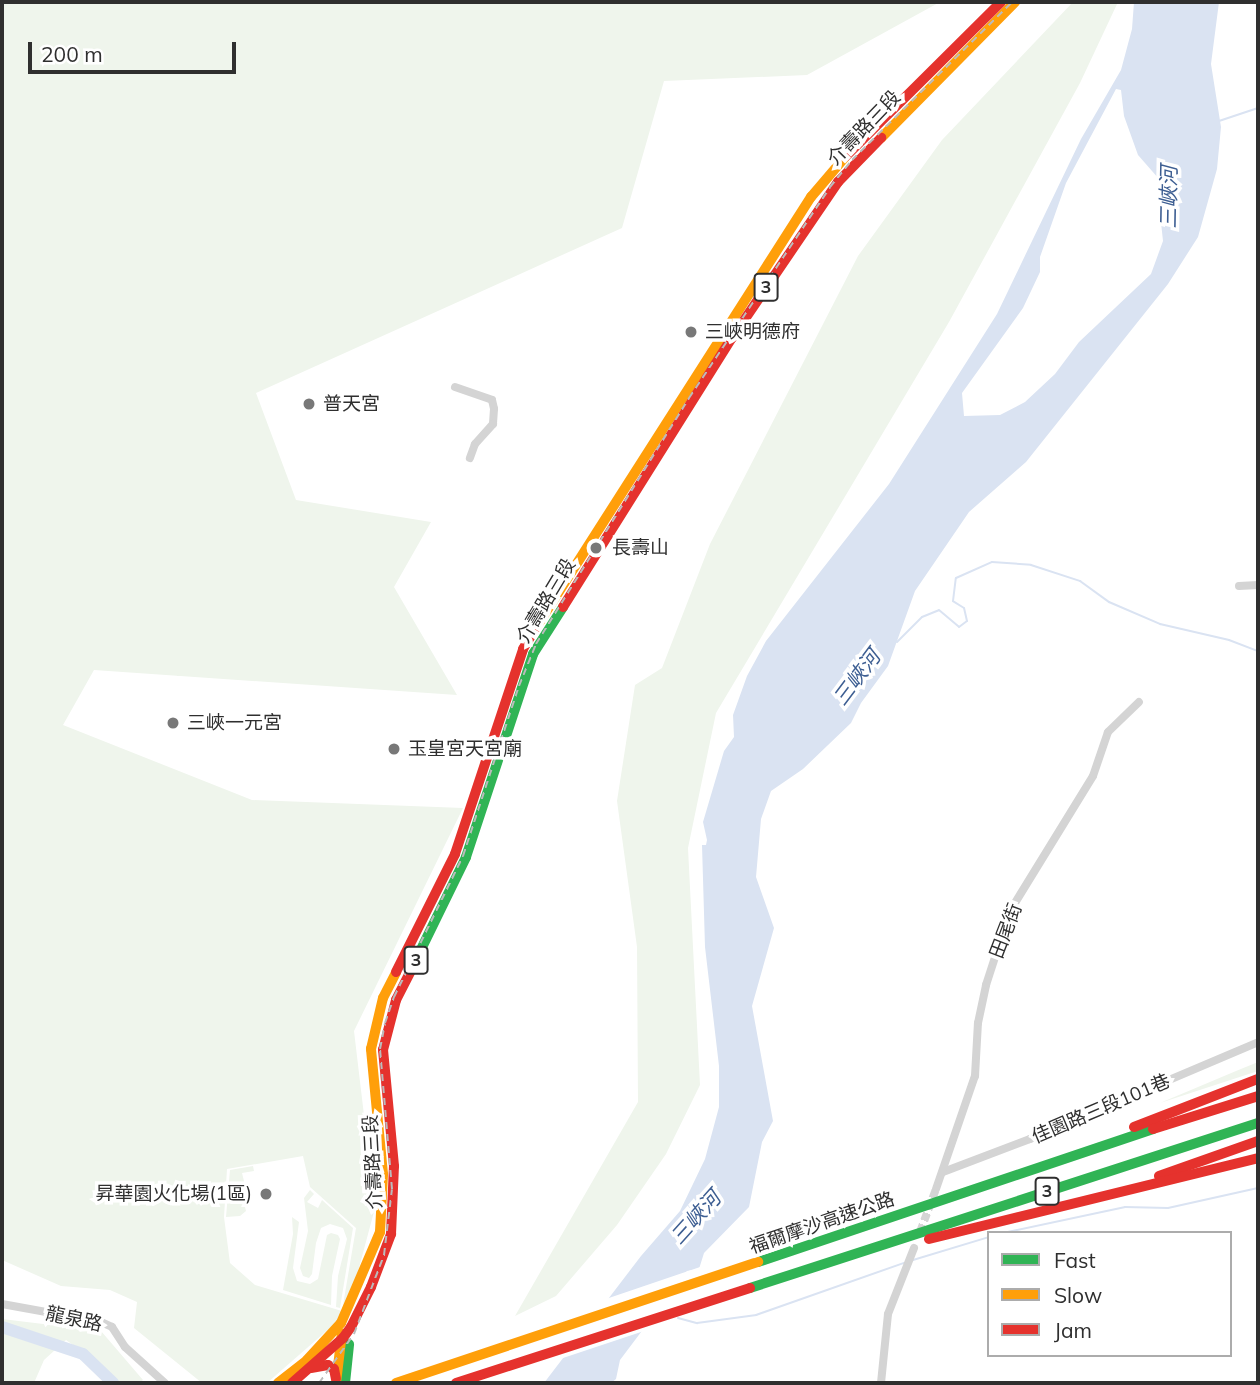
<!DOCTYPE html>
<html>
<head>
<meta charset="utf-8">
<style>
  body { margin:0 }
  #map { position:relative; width:1260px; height:1385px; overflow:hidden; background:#fff; font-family:Mulish,"Noto Sans TC",sans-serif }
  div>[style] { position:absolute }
  .green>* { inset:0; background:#eff5ec }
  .water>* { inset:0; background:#dae3f2 }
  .pier>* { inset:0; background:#fff }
  .stream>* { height:2px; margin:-1px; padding:0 1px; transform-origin:1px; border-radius:1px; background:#dae3f2 }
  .river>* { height:12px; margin:-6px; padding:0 6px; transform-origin:6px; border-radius:6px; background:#dae3f2 }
  .street-tunnel>* { height:8px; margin-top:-4px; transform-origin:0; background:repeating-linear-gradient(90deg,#d5d5d5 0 8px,transparent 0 12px) }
  .street>* { height:8px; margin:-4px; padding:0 4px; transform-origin:4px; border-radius:4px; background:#d4d4d4 }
  .fast>* { height:10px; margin:-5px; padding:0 5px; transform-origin:5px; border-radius:5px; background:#30b455 }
  .slow>* { height:10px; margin:-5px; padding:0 5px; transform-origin:5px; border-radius:5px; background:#ff9f0a }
  .jam>* { height:10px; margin:-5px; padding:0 5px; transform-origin:5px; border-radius:5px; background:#e5322d }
  .rail>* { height:2px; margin-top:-1px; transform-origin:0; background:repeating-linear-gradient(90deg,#bbb 0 7px,transparent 0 12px) }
  .dots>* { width:19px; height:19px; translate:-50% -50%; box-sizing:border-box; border:4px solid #fff; border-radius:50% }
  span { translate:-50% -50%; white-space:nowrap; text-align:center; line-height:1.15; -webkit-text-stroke:7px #fff; paint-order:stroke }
  .shield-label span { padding:2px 5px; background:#fff; border:2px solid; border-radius:5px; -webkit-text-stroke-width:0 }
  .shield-label { font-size:18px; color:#2f2f2f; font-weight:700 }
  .street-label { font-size:19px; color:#2f2f2f }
  .poi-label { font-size:19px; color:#2f2f2f }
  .left { translate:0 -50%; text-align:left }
  .right { translate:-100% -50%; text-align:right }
  .water-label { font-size:21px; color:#3d5e92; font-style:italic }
  .frame { position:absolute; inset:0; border:4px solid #2f2f2f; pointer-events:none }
  .legend { position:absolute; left:987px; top:1231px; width:245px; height:126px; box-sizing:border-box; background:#fff; border:2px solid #acacac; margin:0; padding:9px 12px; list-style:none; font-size:21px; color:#2f2f2f }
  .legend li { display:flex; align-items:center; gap:14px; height:35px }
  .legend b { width:35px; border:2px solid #acacac }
  .scale { position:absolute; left:28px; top:42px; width:208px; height:32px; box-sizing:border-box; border:4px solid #2f2f2f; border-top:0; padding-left:9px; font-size:21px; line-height:24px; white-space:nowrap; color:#2f2f2f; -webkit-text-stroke:5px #fff; paint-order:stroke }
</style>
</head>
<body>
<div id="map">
  <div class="green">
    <i style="clip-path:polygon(evenodd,2px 2px,940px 2px,807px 75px,664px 81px,622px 228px,256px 393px,296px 500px,431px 522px,394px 587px,457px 695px,94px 670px,63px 725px,252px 800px,463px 808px,354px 1031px,375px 1208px,352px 1294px,339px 1320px,267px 1383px,202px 1383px,134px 1328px,137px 1302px,110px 1290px,61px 1286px,2px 1260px,2px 2px,303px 1156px,310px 1187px,356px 1228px,342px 1311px,255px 1285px,230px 1263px,224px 1217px,227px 1169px,303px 1156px)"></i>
    <i style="clip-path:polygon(1073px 2px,1118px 2px,1080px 83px,949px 322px,716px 713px,688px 848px,700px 1085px,666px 1154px,617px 1225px,556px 1296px,515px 1316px,638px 1102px,637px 947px,617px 801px,635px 685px,662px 668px,710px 544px,858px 256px,942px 140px)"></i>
    <i style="clip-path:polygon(1258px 1062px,1258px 1071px,1160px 1103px,1236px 1071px)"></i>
    <i style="clip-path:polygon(253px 1166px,254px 1171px,242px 1173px,245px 1185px,240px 1186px,246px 1211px,240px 1216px,226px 1217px,230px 1170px)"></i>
    <i style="clip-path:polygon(310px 1190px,314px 1194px,307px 1202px,318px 1208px,322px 1200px,353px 1228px,340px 1308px,336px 1307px,338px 1276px,347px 1239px,343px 1228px,330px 1224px,321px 1228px,316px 1243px,312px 1274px,309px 1278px,303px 1276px,300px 1268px,308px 1231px,304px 1198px)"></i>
    <i style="clip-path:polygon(292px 1217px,299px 1222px,293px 1268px,297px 1281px,310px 1284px,318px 1279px,327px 1235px,331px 1233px,338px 1235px,340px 1239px,332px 1276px,331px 1305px,283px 1290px,293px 1234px)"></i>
    <i style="clip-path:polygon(2px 1319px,101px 1331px,143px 1380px,139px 1383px,116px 1383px,101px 1365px,66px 1340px,44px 1360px,34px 1383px,2px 1383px)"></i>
  </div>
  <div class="water">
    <i style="clip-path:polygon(evenodd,1134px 2px,1219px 2px,1211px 64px,1221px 127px,1217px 169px,1198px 237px,1168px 284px,1026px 462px,969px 512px,915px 591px,888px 666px,861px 703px,851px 723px,803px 769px,771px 791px,761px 819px,756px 877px,774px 928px,752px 1006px,773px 1121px,762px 1142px,749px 1207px,704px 1253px,699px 1269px,687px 1271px,620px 1360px,616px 1379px,611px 1383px,544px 1383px,641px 1256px,680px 1211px,705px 1159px,719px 1107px,719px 1066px,705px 947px,702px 845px,706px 845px,707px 840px,703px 822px,724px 751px,734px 737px,733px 715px,747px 676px,766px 641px,889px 484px,997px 314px,1081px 139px,1121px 70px,1132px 29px,1134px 2px,1116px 89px,1121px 90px,1124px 116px,1138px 155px,1166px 187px,1159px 204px,1163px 241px,1151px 274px,1079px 342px,1055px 374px,1025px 402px,1000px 415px,964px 416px,962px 393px,1023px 308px,1040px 272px,1040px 257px,1066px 183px,1116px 89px)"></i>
  </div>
  <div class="pier">
    <i style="clip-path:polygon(703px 1266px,701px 1272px,689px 1274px,650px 1329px,557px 1360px,603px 1300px)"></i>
  </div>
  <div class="stream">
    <i style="left:1219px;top:121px;width:41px;rotate:-18.4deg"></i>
    <i style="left:897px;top:642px;width:35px;rotate:-45deg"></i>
    <i style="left:922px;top:617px;width:18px;rotate:-22deg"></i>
    <i style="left:939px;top:610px;width:26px;rotate:40deg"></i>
    <i style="left:959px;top:627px;width:10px;rotate:-37deg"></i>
    <i style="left:967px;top:621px;width:13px;rotate:-103deg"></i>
    <i style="left:964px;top:608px;width:13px;rotate:-148deg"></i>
    <i style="left:953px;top:601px;width:23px;rotate:-83deg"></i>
    <i style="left:956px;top:578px;width:39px;rotate:-24deg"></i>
    <i style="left:992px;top:562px;width:39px;rotate:4deg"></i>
    <i style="left:1031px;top:565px;width:52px;rotate:18.1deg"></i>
    <i style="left:1080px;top:581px;width:36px;rotate:36deg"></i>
    <i style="left:1109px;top:602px;width:56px;rotate:23.3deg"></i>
    <i style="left:1160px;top:624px;width:71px;rotate:13.1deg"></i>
    <i style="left:1229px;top:640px;width:31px;rotate:21deg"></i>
    <i style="left:1003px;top:1233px;width:125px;rotate:-12deg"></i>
    <i style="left:1125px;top:1207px;width:43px;rotate:1.3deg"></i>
    <i style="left:1168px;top:1208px;width:92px;rotate:-12.5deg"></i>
    <i style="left:913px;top:1260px;width:79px;rotate:-16.8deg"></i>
    <i style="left:678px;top:1318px;width:20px;rotate:15deg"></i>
    <i style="left:697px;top:1323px;width:60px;rotate:-7.7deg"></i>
    <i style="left:756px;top:1315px;width:157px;rotate:-19.4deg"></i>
  </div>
  <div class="river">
    <i style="left:2px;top:1327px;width:85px;rotate:18.4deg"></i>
    <i style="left:83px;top:1354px;width:42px;rotate:44deg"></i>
  </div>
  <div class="street-tunnel">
    <i style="left:920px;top:1232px;width:46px;rotate:-69.6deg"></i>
  </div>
  <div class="street">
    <i style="left:455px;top:387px;width:39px;rotate:19deg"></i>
    <i style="left:492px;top:400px;width:9px;rotate:77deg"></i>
    <i style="left:494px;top:409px;width:15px;rotate:94deg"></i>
    <i style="left:493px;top:424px;width:27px;rotate:132deg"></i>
    <i style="left:475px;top:444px;width:15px;rotate:110deg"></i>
    <i style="left:1239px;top:586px;width:19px;rotate:-3deg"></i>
    <i style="left:943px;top:1172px;width:93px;rotate:-20.8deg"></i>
    <i style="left:1030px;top:1139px;width:248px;rotate:-23deg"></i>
    <i style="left:936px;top:1189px;width:120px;rotate:-71deg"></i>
    <i style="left:975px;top:1076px;width:53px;rotate:-86.8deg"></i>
    <i style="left:978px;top:1023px;width:39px;rotate:-78deg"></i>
    <i style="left:986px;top:985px;width:78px;rotate:-72deg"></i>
    <i style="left:1010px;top:911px;width:158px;rotate:-58.4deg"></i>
    <i style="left:1093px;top:776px;width:46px;rotate:-71.2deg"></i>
    <i style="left:1108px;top:732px;width:43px;rotate:-44.1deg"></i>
    <i style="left:2px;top:1304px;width:101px;rotate:10.3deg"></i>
    <i style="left:101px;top:1322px;width:12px;rotate:24deg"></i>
    <i style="left:112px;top:1327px;width:24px;rotate:57deg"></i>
    <i style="left:125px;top:1347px;width:54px;rotate:42deg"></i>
    <i style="left:881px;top:1383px;width:69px;rotate:-84.2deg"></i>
    <i style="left:888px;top:1314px;width:71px;rotate:-68.5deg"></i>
  </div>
  <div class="fast">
    <i style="left:410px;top:972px;width:128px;rotate:-64deg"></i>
    <i style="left:466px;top:857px;width:214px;rotate:-71.7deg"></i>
    <i style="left:533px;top:654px;width:56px;rotate:-57.4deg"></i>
    <i style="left:758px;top:1262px;width:417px;rotate:-18.6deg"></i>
    <i style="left:750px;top:1288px;width:534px;rotate:-17.99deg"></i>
    <i style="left:345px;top:1383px;width:39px;rotate:-84deg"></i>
  </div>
  <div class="slow">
    <i style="left:881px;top:138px;width:191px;rotate:-45.4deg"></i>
    <i style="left:535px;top:629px;width:513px;rotate:-57.43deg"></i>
    <i style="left:811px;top:197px;width:52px;rotate:-49.6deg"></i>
    <i style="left:278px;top:1383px;width:37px;rotate:-38deg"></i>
    <i style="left:307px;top:1360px;width:50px;rotate:-47.4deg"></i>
    <i style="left:341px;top:1323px;width:99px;rotate:-66.8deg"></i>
    <i style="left:380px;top:1232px;width:58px;rotate:-87deg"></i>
    <i style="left:383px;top:1174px;width:126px;rotate:-95.5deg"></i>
    <i style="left:371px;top:1049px;width:52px;rotate:-76.8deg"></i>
    <i style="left:383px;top:998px;width:29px;rotate:-63deg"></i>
    <i style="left:336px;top:1383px;width:50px;rotate:-83.2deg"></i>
    <i style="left:396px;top:1383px;width:382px;rotate:-18.5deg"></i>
  </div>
  <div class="jam">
    <i style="left:845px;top:157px;width:220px;rotate:-44.8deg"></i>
    <i style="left:563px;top:607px;width:318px;rotate:-57.9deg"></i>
    <i style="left:732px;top:338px;width:189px;rotate:-55.8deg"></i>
    <i style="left:838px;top:182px;width:62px;rotate:-45.7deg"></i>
    <i style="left:396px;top:972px;width:132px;rotate:-63.4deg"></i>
    <i style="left:455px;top:854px;width:216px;rotate:-71.6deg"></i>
    <i style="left:523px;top:649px;width:23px;rotate:-59deg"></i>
    <i style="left:1134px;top:1127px;width:133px;rotate:-21.2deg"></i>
    <i style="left:1153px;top:1129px;width:110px;rotate:-17.4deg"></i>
    <i style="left:1159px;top:1176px;width:105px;rotate:-19.5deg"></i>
    <i style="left:929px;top:1239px;width:339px;rotate:-13.8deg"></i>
    <i style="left:311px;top:1368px;width:17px;rotate:-10deg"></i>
    <i style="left:328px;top:1365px;width:7px;rotate:34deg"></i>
    <i style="left:334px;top:1369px;width:10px;rotate:79deg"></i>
    <i style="left:292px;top:1383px;width:68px;rotate:-41.4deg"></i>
    <i style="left:343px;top:1338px;width:14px;rotate:-54deg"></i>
    <i style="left:351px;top:1327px;width:45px;rotate:-63.4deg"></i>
    <i style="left:371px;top:1287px;width:57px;rotate:-69.3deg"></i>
    <i style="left:391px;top:1234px;width:68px;rotate:-87.5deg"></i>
    <i style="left:394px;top:1166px;width:117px;rotate:-95.4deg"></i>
    <i style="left:383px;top:1050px;width:52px;rotate:-75.4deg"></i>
    <i style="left:396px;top:1000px;width:31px;rotate:-63deg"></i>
    <i style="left:456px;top:1383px;width:309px;rotate:-17.9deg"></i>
  </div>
  <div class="rail">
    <i style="left:319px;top:1383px;width:60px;rotate:-54.5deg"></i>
    <i style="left:354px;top:1334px;width:85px;rotate:-69.2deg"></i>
    <i style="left:384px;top:1255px;width:66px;rotate:-83.1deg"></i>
    <i style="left:392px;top:1189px;width:141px;rotate:-94.9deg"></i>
    <i style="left:380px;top:1049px;width:26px;rotate:-79deg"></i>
    <i style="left:385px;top:1023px;width:28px;rotate:-71deg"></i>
    <i style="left:394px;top:997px;width:157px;rotate:-63.9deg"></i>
    <i style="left:463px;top:856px;width:179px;rotate:-71.8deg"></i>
    <i style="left:519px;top:686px;width:45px;rotate:-68deg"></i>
    <i style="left:536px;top:644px;width:290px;rotate:-58.1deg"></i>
    <i style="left:689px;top:398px;width:254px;rotate:-56.2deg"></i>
    <i style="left:830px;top:187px;width:35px;rotate:-51deg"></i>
    <i style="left:852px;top:160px;width:225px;rotate:-44.6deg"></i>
  </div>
  <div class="dots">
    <i style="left:691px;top:332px;background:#787878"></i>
    <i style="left:309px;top:404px;background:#787878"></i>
    <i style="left:596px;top:548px;background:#787878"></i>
    <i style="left:173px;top:723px;background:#787878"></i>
    <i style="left:394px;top:749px;background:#787878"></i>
    <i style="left:266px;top:1194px;background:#787878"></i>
  </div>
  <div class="shield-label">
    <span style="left:766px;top:287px">3</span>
    <span style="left:416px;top:960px">3</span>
    <span style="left:1047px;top:1191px">3</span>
  </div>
  <div class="street-label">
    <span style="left:864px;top:128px;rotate:-46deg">介壽路三段</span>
    <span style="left:546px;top:601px;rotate:-59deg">介壽路三段</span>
    <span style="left:1006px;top:931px;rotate:-69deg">田尾街</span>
    <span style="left:1101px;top:1109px;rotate:-23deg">佳園路三段101巷</span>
    <span style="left:373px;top:1162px;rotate:-93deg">介壽路三段</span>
    <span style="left:822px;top:1223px;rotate:-19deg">福爾摩沙高速公路</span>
    <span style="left:74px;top:1319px;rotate:12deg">龍泉路</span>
  </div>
  <div class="poi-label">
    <span class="left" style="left:705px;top:332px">三峽明德府</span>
    <span class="left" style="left:323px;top:404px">普天宮</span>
    <span class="left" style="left:612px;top:548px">長壽山</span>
    <span class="left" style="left:187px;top:723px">三峽一元宮</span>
    <span class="left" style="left:408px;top:749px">玉皇宮天宮廟</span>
    <span class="right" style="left:252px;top:1194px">昇華園火化場(1區)</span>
  </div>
  <div class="water-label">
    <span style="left:1168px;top:197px;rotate:-89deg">三峽河</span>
    <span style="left:856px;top:677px;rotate:-53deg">三峽河</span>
    <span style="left:695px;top:1217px;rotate:-48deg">三峽河</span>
  </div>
  <div class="frame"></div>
  <ul class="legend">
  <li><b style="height:9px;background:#30b455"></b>Fast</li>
  <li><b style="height:9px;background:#ff9f0a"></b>Slow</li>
  <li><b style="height:9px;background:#e5322d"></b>Jam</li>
  </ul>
  <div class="scale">200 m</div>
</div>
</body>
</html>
